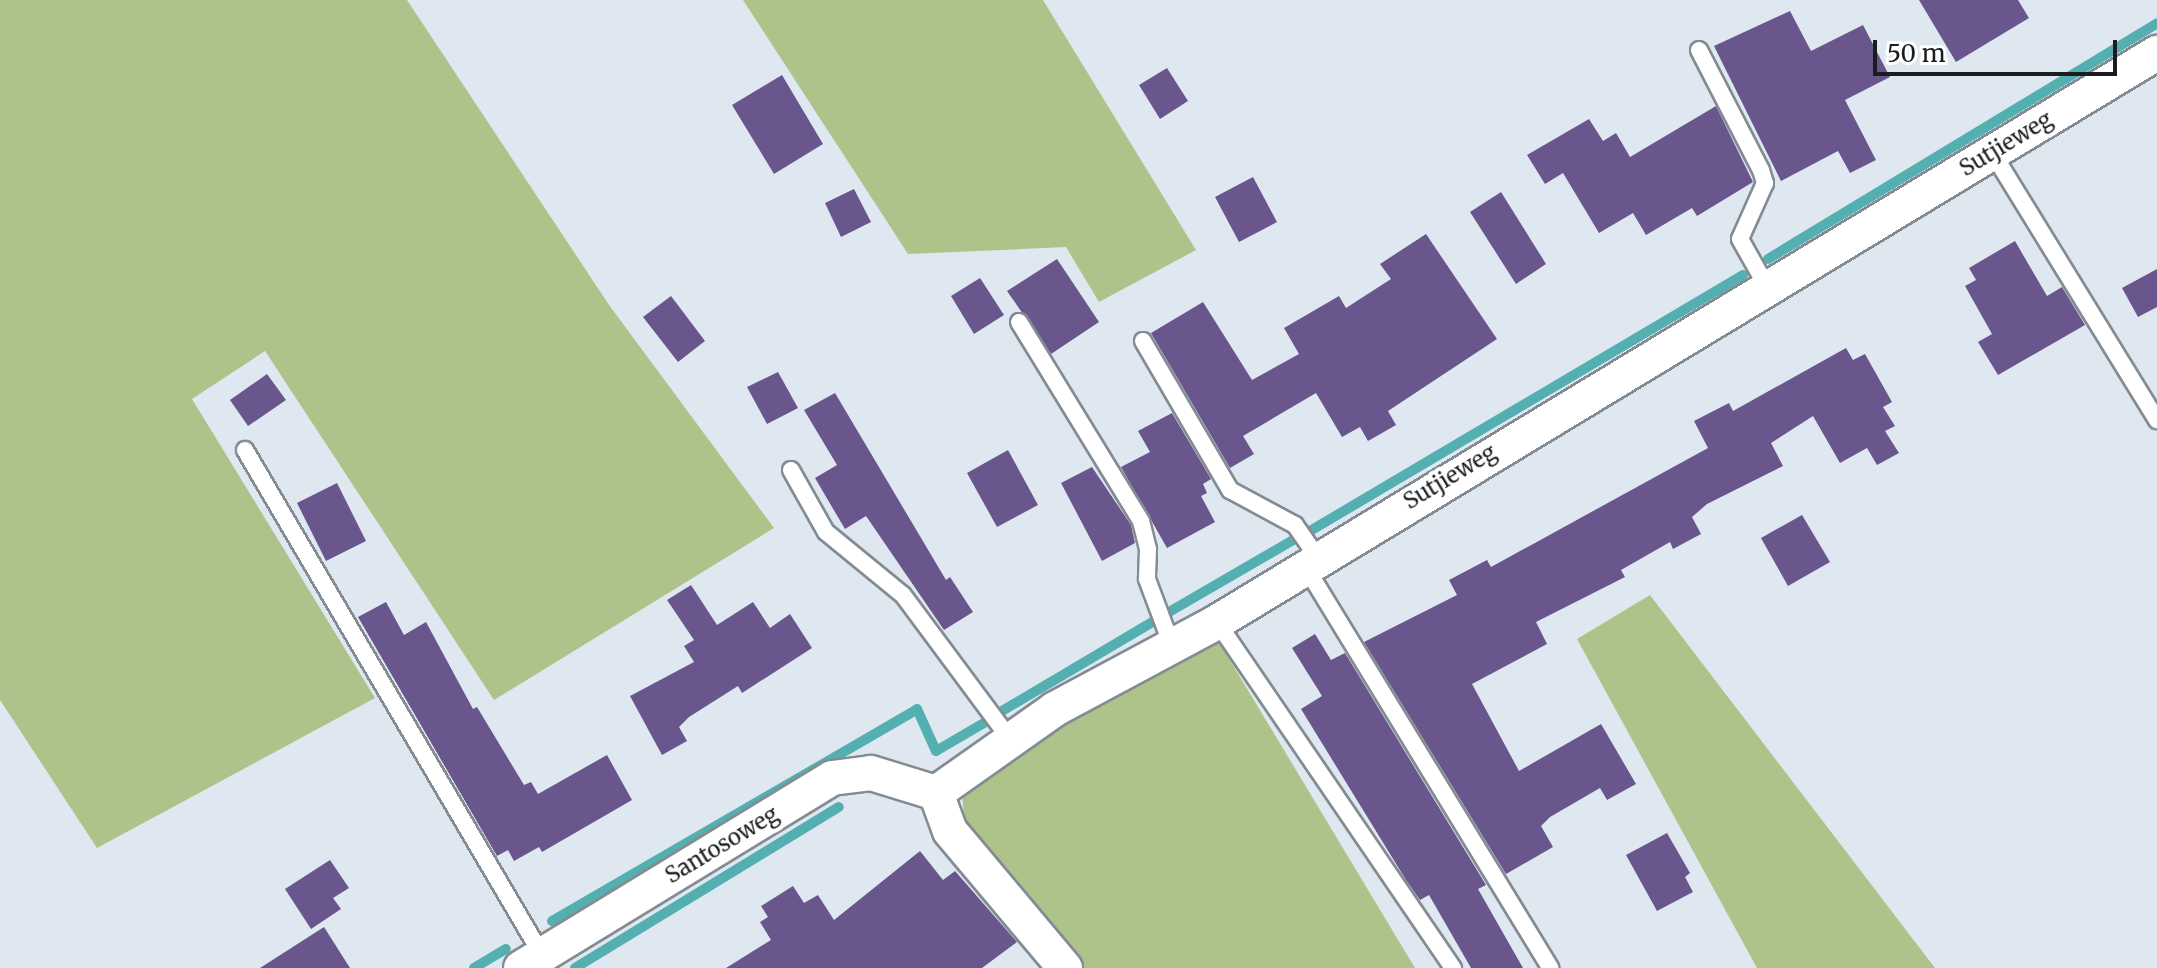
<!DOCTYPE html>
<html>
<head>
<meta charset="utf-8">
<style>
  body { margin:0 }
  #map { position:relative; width:2157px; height:968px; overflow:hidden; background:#dfe8f1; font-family:Merriweather,serif }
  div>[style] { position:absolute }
  .green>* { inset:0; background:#adc38a }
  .stream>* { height:10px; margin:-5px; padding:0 5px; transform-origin:5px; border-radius:5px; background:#54afb0 }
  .building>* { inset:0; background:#69568c }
  .roads { filter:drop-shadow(2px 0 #838c93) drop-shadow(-2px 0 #838c93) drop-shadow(0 2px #838c93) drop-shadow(0 -2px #838c93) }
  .service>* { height:16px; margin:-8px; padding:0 8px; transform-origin:8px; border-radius:8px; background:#fff }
  .minor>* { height:34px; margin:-17px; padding:0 17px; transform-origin:17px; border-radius:17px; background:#fff }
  span { translate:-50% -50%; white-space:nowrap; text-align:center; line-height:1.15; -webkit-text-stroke:8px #fff; paint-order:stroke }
  .street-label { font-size:22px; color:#1a1d20 }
  .scale { position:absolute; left:1873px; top:40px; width:244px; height:36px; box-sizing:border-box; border:4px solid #1a1d20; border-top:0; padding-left:10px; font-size:24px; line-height:28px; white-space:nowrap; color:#1a1d20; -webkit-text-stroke:6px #fff; paint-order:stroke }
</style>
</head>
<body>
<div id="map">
  <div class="green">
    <i style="clip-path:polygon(0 0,407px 0,609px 305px,774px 528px,494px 700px,265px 351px,192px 399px,375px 698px,97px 848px,0 700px)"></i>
    <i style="clip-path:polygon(743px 0,1043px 0,1196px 250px,1099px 302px,1066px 247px,908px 254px)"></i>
    <i style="clip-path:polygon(1650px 595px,1935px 968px,1757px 968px,1577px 639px)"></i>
    <i style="clip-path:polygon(1216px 637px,1415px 968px,1083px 968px,976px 843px,964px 820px,962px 791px,1062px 718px)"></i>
  </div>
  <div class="stream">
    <i style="left:1768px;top:259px;width:455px;rotate:-31.2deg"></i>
    <i style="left:1310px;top:531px;width:503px;rotate:-30.59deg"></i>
    <i style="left:1169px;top:612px;width:146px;rotate:-30.1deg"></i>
    <i style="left:1002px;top:711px;width:177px;rotate:-30.6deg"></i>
    <i style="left:552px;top:921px;width:422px;rotate:-30.1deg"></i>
    <i style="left:917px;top:709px;width:46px;rotate:65.7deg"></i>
    <i style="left:936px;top:751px;width:56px;rotate:-30.3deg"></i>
    <i style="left:474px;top:968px;width:37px;rotate:-31deg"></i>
    <i style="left:575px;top:968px;width:309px;rotate:-31.4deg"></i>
  </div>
  <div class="building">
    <i style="clip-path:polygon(1919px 0,2018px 0,2029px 18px,1956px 62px)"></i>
    <i style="clip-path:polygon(1790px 11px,1811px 51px,1863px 25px,1890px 77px,1845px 100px,1876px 160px,1850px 173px,1838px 151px,1781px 181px,1714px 46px)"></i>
    <i style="clip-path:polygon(1167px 68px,1188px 101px,1160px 119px,1139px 85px)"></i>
    <i style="clip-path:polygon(782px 75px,823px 144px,774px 174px,732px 105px)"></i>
    <i style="clip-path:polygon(1716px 106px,1753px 182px,1697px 216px,1692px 208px,1646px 235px,1633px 213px,1599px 233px,1563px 173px,1545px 184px,1527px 155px,1589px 119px,1603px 141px,1616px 133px,1630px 157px)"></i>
    <i style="clip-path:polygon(1253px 177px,1277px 222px,1239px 242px,1215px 197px)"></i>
    <i style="clip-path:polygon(854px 189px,871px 222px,841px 237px,825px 203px)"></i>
    <i style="clip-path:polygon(1501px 192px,1546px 264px,1516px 284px,1470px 212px)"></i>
    <i style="clip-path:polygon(1426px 234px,1497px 339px,1388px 411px,1396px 425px,1368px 441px,1360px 427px,1342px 437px,1316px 393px,1243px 436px,1254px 454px,1230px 468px,1151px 333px,1203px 302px,1252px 380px,1299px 354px,1284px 328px,1339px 296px,1346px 308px,1391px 279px,1380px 264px)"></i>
    <i style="clip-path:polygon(2015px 241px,2047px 296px,2062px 287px,2085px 325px,1998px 375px,1978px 342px,1992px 334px,1965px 286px,1976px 280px,1969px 268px)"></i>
    <i style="clip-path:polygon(1057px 259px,1099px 322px,1051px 354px,1007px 291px)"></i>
    <i style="clip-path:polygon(2157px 269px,2157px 307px,2138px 317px,2122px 288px)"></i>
    <i style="clip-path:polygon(980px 278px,1004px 315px,974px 334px,951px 296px)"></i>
    <i style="clip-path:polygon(671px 296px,705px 341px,678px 362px,643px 317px)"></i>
    <i style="clip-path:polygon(1846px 348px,1853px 360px,1865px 354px,1892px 402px,1883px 407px,1895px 426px,1885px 431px,1899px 453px,1877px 465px,1867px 448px,1840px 463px,1813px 416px,1771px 443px,1783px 466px,1707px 504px,1692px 517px,1701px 534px,1673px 549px,1670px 542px,1621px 570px,1625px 577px,1536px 622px,1547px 644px,1472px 684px,1519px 771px,1601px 724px,1636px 784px,1607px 800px,1600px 788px,1550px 817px,1541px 826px,1553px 847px,1506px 874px,1364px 642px,1457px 595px,1449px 580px,1487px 560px,1491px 567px,1708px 448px,1694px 421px,1729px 403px,1733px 411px)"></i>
    <i style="clip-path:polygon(778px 372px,798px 408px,767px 424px,747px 387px)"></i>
    <i style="clip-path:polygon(267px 374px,286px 400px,248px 426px,230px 400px)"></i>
    <i style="clip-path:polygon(835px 393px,946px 580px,950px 577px,973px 612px,944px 630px,866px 516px,845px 529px,815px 478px,837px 465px,804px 410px)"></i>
    <i style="clip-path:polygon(1172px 413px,1211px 479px,1203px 484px,1207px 493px,1201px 496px,1215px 522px,1167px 548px,1121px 467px,1150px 452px,1138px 431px)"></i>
    <i style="clip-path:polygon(1008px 450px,1038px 505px,997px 527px,967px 473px)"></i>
    <i style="clip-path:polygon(1092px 467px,1131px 525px,1135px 543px,1102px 561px,1061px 483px)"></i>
    <i style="clip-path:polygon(337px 483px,366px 541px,326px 561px,297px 503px)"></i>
    <i style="clip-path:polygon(1802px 515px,1830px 562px,1788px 586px,1761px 538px)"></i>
    <i style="clip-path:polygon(691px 585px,717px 625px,753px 602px,770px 628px,790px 614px,812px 648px,742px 693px,738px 686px,689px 717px,679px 727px,687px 741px,662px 755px,630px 696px,694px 662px,684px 646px,694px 640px,667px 600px)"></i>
    <i style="clip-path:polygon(386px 602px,404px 635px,426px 622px,473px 709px,477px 707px,524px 785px,531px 782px,538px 794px,607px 755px,632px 800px,542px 852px,539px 847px,514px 861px,508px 850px,497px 856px,358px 617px)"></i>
    <i style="clip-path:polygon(1315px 634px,1331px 660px,1345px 653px,1486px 885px,1478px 889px,1523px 968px,1471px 968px,1429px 895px,1420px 900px,1406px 880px,1301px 709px,1322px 696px,1292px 648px)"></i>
    <i style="clip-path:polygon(1667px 833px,1690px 873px,1685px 877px,1693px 892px,1657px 911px,1626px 855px)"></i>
    <i style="clip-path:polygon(920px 851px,943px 880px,955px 871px,1017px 942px,982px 968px,726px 968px,771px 940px,760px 922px,768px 917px,761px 906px,793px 886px,804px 903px,818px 895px,834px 920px)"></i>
    <i style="clip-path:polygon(330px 860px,349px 888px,333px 898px,341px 909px,311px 929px,285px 889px)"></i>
    <i style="clip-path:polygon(324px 927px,350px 968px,260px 968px)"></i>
  </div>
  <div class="roads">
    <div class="service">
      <i style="left:1699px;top:50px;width:135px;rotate:62.7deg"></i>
      <i style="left:1761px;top:170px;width:14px;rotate:73deg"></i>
      <i style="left:1765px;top:183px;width:61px;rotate:114.1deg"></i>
      <i style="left:1740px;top:239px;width:55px;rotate:60.6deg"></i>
      <i style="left:1992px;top:152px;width:315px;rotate:58.4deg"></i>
      <i style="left:1019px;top:322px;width:233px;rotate:58.5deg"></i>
      <i style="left:1141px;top:521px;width:29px;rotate:76deg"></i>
      <i style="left:1148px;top:549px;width:30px;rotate:92deg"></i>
      <i style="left:1147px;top:579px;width:72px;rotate:69.5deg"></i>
      <i style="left:1143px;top:341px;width:173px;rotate:59.7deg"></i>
      <i style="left:1230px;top:490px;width:74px;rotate:28.3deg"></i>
      <i style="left:1295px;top:525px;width:40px;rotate:55.1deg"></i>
      <i style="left:245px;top:450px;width:586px;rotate:59.54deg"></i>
      <i style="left:791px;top:470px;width:71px;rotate:60.6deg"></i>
      <i style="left:826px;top:532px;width:99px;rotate:39.3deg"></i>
      <i style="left:903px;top:595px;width:179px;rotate:53.4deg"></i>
      <i style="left:1305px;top:566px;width:471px;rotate:58.6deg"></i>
      <i style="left:1217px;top:622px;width:419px;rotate:55.7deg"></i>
    </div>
    <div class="minor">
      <i style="left:936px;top:793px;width:146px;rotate:-35.2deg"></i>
      <i style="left:1055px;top:709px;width:184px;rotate:-28.2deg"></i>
      <i style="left:1217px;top:622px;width:1099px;rotate:-31.19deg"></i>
      <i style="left:936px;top:793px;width:40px;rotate:69.8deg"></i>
      <i style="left:950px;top:831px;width:179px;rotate:50deg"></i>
      <i style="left:521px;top:968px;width:364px;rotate:-31.4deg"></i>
      <i style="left:832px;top:778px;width:39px;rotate:-7deg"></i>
      <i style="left:871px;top:773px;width:68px;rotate:17.1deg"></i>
    </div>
  </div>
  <div class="street-label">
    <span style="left:2006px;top:144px;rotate:-31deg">Sutjieweg</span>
    <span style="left:1450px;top:477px;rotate:-31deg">Sutjieweg</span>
    <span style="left:722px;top:845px;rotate:-31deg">Santosoweg</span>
  </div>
  <div class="scale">50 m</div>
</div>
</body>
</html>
